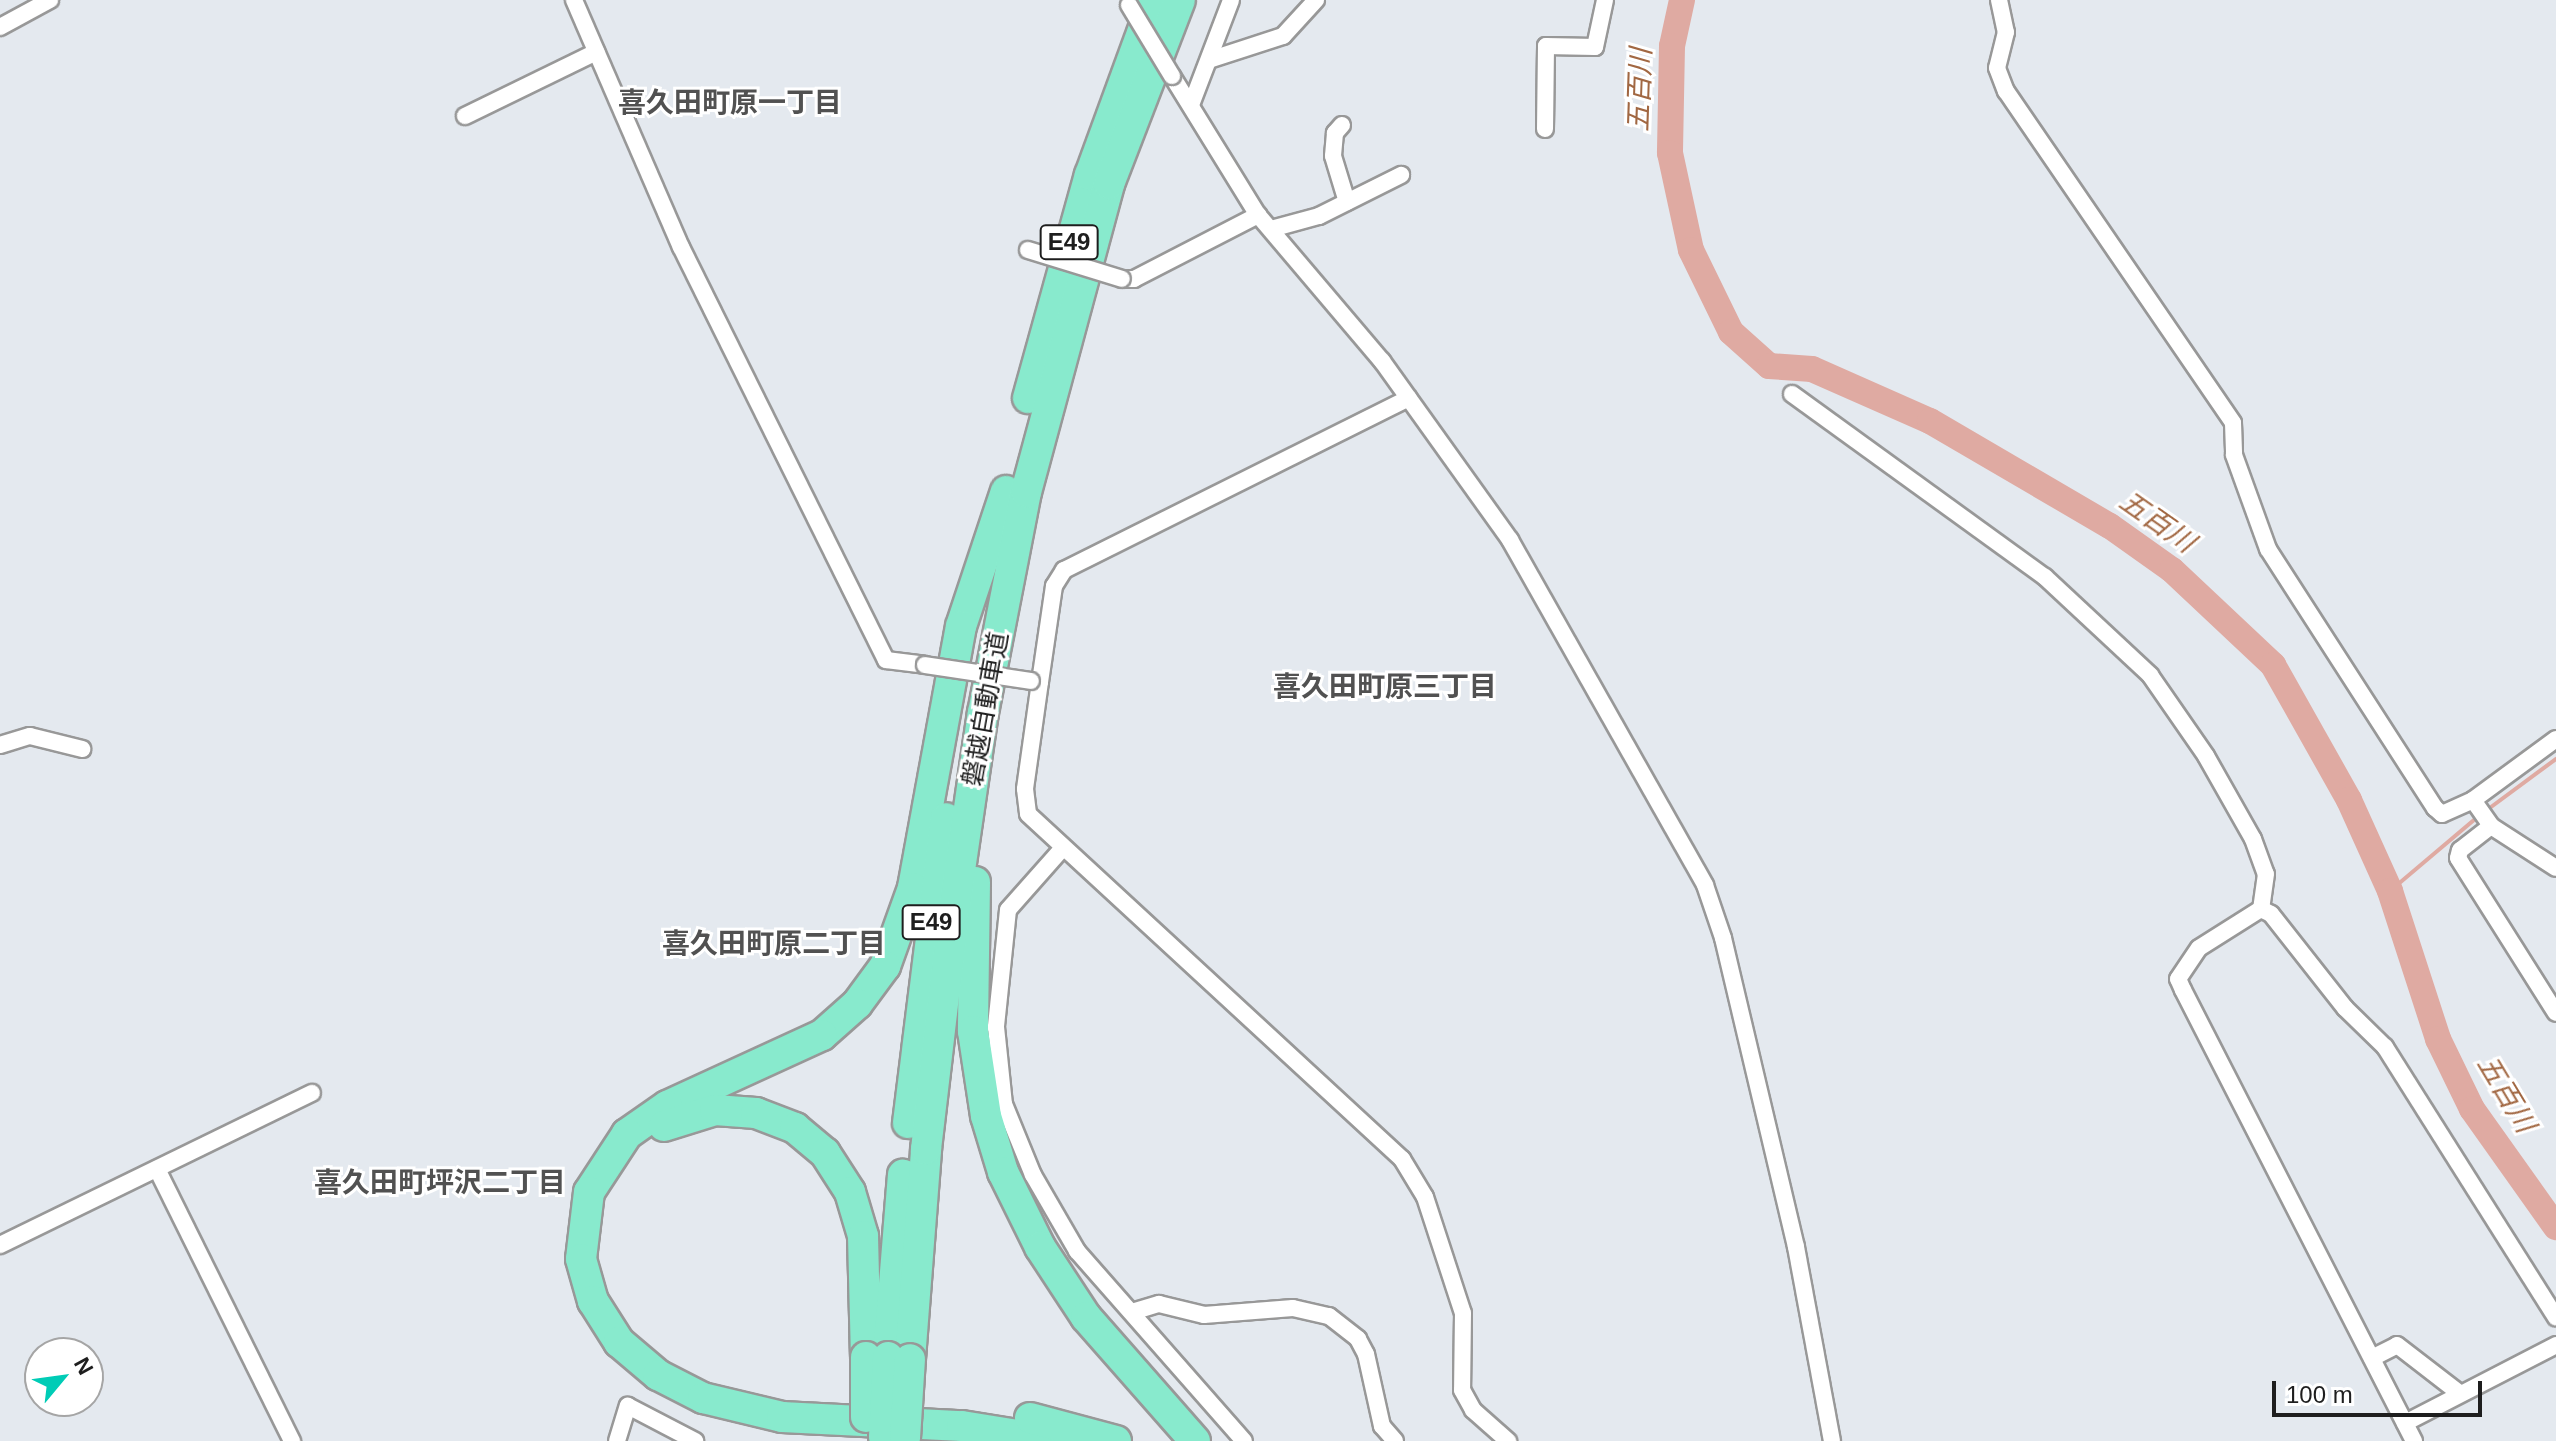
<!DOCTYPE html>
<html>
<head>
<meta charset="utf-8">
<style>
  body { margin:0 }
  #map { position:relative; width:2556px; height:1441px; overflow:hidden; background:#e4e9ef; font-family:Helvetica,"Noto Sans JP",sans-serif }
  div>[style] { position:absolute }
  .stream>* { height:4px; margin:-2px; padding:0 2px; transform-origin:2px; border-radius:2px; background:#dfaaa2 }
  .river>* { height:26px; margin:-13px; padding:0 13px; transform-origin:13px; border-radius:13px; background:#dfaaa2 }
  .roads { filter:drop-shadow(2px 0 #989898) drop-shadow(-2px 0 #989898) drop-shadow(0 2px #989898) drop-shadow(0 -2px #989898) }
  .street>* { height:16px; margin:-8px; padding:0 8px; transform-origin:8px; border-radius:8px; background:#fff }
  .highway>* { height:30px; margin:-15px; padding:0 15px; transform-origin:15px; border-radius:15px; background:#88eacd }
  .bridges { filter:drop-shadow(2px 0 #989898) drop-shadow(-2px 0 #989898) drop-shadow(0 2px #989898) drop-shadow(0 -2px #989898) }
  .street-bridge>* { height:16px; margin:-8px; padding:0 8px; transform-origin:8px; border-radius:8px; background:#fff }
  .highway-bridge>* { height:30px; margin:-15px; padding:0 15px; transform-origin:15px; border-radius:15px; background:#88eacd }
  span { translate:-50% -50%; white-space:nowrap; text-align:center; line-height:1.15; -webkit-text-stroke:6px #fff; paint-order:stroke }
  .shield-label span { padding:2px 6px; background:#fff; border:2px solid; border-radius:6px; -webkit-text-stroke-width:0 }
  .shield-label { font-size:24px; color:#1e1e1e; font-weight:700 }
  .street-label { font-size:26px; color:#1e1e1e }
  .water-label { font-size:28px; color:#a16742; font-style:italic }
  .neighbourhood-label { font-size:28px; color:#515151; font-weight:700 }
  .north { position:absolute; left:24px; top:1337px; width:80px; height:80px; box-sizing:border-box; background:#fff; border:2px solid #a5a5a5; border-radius:50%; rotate:61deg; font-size:22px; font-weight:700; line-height:32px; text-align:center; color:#1e1e1e }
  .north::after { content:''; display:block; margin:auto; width:28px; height:36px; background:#00ccb6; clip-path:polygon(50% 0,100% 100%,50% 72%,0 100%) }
  .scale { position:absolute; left:2272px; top:1381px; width:210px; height:36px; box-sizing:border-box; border:4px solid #1e1e1e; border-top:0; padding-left:10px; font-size:24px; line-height:28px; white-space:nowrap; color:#1e1e1e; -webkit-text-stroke:6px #fff; paint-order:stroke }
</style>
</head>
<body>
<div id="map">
  <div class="stream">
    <i style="left:2487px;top:810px;width:86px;rotate:-36.5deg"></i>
    <i style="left:2390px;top:891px;width:118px;rotate:-40.2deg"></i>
  </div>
  <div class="river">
    <i style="left:1682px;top:0;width:47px;rotate:102.3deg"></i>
    <i style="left:1672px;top:46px;width:107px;rotate:91.1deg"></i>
    <i style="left:1670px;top:153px;width:99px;rotate:77.8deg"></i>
    <i style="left:1691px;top:250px;width:91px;rotate:64deg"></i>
    <i style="left:1731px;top:332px;width:51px;rotate:41.8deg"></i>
    <i style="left:1769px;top:366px;width:43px;rotate:4deg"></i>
    <i style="left:1812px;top:369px;width:129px;rotate:23.8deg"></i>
    <i style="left:1930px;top:421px;width:208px;rotate:30.3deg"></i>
    <i style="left:2110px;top:526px;width:76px;rotate:35.4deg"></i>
    <i style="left:2172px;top:570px;width:139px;rotate:43.2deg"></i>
    <i style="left:2273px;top:665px;width:155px;rotate:60.6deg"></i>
    <i style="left:2349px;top:800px;width:100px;rotate:65.7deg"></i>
    <i style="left:2390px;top:891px;width:156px;rotate:72deg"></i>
    <i style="left:2438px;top:1039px;width:78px;rotate:64.1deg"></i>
    <i style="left:2472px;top:1109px;width:145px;rotate:54.6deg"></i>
  </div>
  <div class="roads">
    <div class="street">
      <i style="left:574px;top:0;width:269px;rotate:66.6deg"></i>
      <i style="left:681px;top:247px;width:461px;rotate:63.6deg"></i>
      <i style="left:886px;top:660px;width:39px;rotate:7deg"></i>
      <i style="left:1999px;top:0;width:33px;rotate:78deg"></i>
      <i style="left:2006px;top:32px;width:37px;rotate:104deg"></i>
      <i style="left:1997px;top:68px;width:25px;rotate:69deg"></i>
      <i style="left:2006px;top:91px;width:402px;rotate:55.6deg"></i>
      <i style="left:2233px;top:423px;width:32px;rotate:88deg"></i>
      <i style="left:2234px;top:455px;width:100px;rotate:70.1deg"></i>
      <i style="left:2268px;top:549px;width:308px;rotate:57.2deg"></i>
      <i style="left:2435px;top:808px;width:9px;rotate:41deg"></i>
      <i style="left:2442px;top:814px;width:34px;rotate:-24deg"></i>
      <i style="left:2473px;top:800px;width:103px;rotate:-36.3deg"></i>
      <i style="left:0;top:27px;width:57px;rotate:-28.4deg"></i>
      <i style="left:1209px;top:60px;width:78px;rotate:-18deg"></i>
      <i style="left:1283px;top:36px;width:49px;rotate:-47.5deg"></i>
      <i style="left:1172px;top:76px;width:163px;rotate:58.3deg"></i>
      <i style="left:1258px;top:215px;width:192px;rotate:49.7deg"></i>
      <i style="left:1382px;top:361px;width:220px;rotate:54.4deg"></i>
      <i style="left:1510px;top:540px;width:396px;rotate:60.5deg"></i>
      <i style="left:1705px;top:885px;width:56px;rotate:71.2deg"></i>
      <i style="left:1723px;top:938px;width:318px;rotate:76.7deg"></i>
      <i style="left:1796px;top:1247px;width:197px;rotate:79.5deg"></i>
      <i style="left:1191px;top:105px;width:112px;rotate:-69.1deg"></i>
      <i style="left:465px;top:116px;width:146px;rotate:-26deg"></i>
      <i style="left:1342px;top:125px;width:11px;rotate:131deg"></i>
      <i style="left:1335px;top:133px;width:23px;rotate:95deg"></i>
      <i style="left:1333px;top:156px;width:48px;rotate:73.1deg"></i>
      <i style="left:1545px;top:129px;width:83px;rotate:-89.3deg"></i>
      <i style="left:1546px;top:46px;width:49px;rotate:1.2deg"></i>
      <i style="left:1595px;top:47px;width:48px;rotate:-78deg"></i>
      <i style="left:1271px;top:229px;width:50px;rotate:-15.2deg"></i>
      <i style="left:1319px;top:216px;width:92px;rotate:-26.6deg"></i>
      <i style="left:1122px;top:279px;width:12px"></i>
      <i style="left:1134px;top:279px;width:140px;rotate:-27.3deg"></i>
      <i style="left:1792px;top:394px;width:312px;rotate:35.9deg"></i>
      <i style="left:2045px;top:577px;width:144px;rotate:43deg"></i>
      <i style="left:2150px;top:675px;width:98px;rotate:55.3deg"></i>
      <i style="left:2206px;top:756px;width:95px;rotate:60.5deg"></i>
      <i style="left:2253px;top:839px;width:37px;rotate:70deg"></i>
      <i style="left:2266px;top:874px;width:35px;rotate:98deg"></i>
      <i style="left:1031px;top:681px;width:9px;rotate:6deg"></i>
      <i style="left:1040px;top:682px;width:108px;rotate:98deg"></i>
      <i style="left:1025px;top:789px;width:25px;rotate:83deg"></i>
      <i style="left:1028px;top:814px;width:509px;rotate:42.69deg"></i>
      <i style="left:1402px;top:1159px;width:44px;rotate:58.8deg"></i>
      <i style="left:1425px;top:1197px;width:122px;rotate:71.9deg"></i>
      <i style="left:1463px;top:1313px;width:77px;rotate:90.7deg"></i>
      <i style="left:1462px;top:1390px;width:23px;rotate:61deg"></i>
      <i style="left:1473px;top:1410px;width:47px;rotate:41.5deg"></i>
      <i style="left:1040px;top:682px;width:97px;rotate:-81.7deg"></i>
      <i style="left:1054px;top:586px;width:19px;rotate:-58deg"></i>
      <i style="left:1064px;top:570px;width:385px;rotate:-26.5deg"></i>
      <i style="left:0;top:745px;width:31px;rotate:-17deg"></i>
      <i style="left:30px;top:736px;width:54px;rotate:14deg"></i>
      <i style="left:2473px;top:800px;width:32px;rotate:55deg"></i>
      <i style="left:2491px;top:826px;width:77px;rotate:32.9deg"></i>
      <i style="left:2491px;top:826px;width:39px;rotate:142deg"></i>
      <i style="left:2460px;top:850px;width:8px;rotate:104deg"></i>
      <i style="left:2458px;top:858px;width:183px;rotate:57.7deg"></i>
      <i style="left:1061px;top:850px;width:80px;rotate:131.5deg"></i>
      <i style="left:1008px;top:910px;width:118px;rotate:95.9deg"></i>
      <i style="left:996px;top:1027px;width:77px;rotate:84.1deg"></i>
      <i style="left:1004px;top:1104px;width:77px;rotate:67.8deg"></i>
      <i style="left:1033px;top:1175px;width:88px;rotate:59.9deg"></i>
      <i style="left:1077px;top:1251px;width:253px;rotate:48.7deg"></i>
      <i style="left:157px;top:1169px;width:304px;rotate:63.6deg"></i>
      <i style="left:0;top:1245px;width:347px;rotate:-26deg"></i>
      <i style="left:1132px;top:1312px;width:28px;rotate:-17deg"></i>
      <i style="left:1159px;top:1304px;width:46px;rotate:13.7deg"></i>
      <i style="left:1204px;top:1315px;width:89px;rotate:-4.5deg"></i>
      <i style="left:1293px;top:1308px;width:37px;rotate:13deg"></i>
      <i style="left:1329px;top:1316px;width:37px;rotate:38deg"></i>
      <i style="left:1358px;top:1339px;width:17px;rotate:62deg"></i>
      <i style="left:1366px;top:1354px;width:74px;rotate:77.5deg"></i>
      <i style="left:1382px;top:1426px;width:20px;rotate:49deg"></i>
      <i style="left:2372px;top:1358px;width:28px;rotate:-27deg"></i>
      <i style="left:2397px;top:1345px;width:78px;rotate:37.7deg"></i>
      <i style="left:2405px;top:1423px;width:170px;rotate:-27.3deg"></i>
      <i style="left:617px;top:1441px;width:37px;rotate:-73deg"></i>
      <i style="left:628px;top:1406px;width:76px;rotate:27.6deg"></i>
      <i style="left:2414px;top:1441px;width:507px;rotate:-117.12deg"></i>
      <i style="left:2183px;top:990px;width:12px;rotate:-114deg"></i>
      <i style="left:2178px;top:979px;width:37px;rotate:-56deg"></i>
      <i style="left:2199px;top:948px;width:73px;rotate:-32.2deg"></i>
      <i style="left:2261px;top:909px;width:11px;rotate:27deg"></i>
      <i style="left:2271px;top:914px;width:120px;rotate:51.8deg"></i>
      <i style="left:2345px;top:1008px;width:56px;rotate:44.3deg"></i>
      <i style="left:2385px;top:1047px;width:320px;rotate:57.7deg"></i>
    </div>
    <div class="highway">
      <i style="left:1028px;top:398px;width:231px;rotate:-74.5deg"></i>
      <i style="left:1090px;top:175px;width:186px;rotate:-69.9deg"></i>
      <i style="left:1006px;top:491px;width:142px;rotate:108.4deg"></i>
      <i style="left:961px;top:626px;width:266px;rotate:100.4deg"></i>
      <i style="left:913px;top:888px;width:83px;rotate:109.7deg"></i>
      <i style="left:885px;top:966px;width:47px;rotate:126.4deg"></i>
      <i style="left:857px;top:1004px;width:47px;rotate:138.5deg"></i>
      <i style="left:822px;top:1035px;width:170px;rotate:155.4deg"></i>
      <i style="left:667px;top:1106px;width:49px;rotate:145deg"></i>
      <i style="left:627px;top:1134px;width:69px;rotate:123.2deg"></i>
      <i style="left:589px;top:1192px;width:67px;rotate:96.8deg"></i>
      <i style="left:581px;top:1259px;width:44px;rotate:74.1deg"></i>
      <i style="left:593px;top:1301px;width:49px;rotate:57.6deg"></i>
      <i style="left:619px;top:1342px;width:51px;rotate:40.2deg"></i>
      <i style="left:658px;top:1375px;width:51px;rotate:27.1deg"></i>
      <i style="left:703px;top:1398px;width:81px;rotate:13.5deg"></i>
      <i style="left:782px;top:1417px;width:180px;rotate:2.9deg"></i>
      <i style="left:962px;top:1426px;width:94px;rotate:9.2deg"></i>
      <i style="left:975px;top:882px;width:149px;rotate:90.8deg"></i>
      <i style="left:973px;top:1031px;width:86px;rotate:81.3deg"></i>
      <i style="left:986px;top:1116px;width:59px;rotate:73.1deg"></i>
      <i style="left:1003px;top:1172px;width:84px;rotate:63.7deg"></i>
      <i style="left:1040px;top:1247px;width:84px;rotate:56.7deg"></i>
      <i style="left:1086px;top:1317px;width:165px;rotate:48.7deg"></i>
      <i style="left:908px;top:1123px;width:307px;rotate:-82.9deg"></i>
      <i style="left:664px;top:1126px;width:53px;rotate:-17.4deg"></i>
      <i style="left:715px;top:1110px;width:41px;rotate:4.2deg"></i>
      <i style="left:756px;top:1113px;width:42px;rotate:21deg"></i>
      <i style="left:795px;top:1128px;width:39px;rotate:40deg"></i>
      <i style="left:825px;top:1153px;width:46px;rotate:57.3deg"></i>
      <i style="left:850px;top:1192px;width:46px;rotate:73.5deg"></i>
      <i style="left:863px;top:1236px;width:121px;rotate:88.6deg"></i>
      <i style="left:888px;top:1357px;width:183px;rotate:-85.3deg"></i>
      <i style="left:910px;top:1359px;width:211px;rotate:-85.6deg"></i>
      <i style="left:926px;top:1149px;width:240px;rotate:-83.3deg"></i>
      <i style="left:954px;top:911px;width:200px;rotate:-81.7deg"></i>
      <i style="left:983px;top:713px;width:225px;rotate:-79deg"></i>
      <i style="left:1026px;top:492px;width:319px;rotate:-74.9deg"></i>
      <i style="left:1109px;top:184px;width:197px;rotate:-68.9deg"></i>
      <i style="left:1030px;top:1418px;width:89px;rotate:15deg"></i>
    </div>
  </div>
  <div class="bridges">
    <div class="street-bridge">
      <i style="left:1129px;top:5px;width:83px;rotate:58.8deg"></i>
      <i style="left:1028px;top:250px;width:98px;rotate:17.1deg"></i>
      <i style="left:925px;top:665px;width:107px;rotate:8.6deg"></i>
    </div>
    <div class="highway-bridge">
      <i style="left:866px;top:1357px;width:60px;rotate:90deg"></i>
      <i style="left:884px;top:1437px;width:80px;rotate:-87.1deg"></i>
      <i style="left:905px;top:1438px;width:79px;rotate:-86.4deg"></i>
    </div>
  </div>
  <div class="shield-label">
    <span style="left:1069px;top:242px">E49</span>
    <span style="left:931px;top:922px">E49</span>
  </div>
  <div class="street-label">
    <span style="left:986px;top:709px;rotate:-80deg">磐越自動車道</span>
  </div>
  <div class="water-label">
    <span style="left:1640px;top:90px;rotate:-88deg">五百川</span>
    <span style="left:2157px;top:522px;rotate:35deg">五百川</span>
    <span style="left:2506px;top:1094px;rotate:59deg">五百川</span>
  </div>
  <div class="neighbourhood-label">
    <span style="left:730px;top:103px">喜久田町原一丁目</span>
    <span style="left:1385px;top:687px">喜久田町原三丁目</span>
    <span style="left:774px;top:944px">喜久田町原二丁目</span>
    <span style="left:440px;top:1183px">喜久田町坪沢二丁目</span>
  </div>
  <div class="north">N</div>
  <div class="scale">100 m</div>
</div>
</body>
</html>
